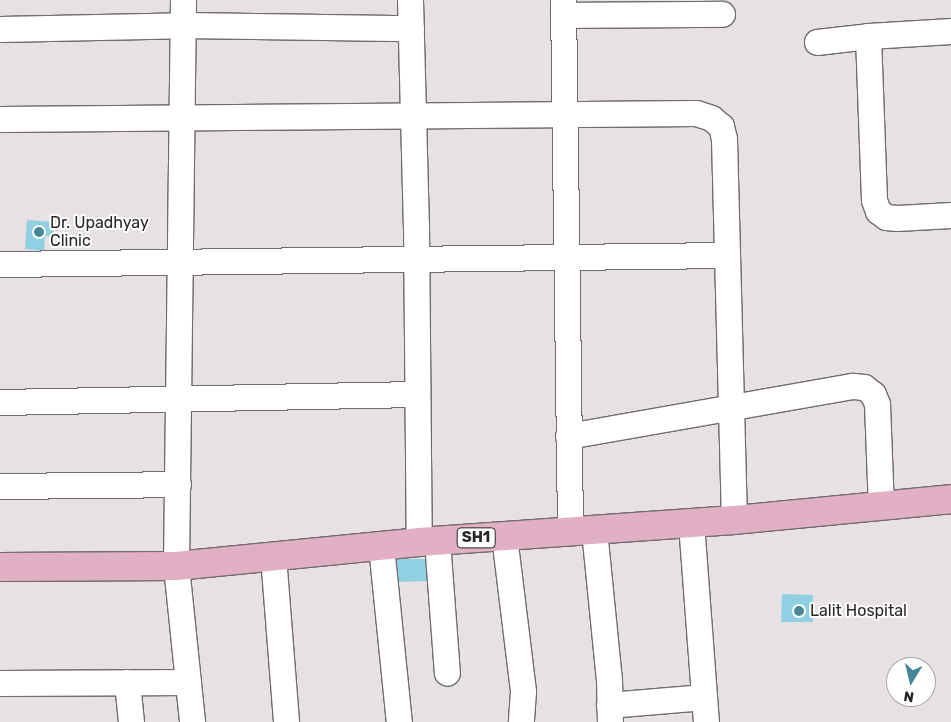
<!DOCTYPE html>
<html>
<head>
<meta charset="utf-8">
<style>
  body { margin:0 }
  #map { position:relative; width:951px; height:722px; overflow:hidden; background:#e8e1e4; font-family:Rubik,sans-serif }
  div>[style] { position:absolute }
  .building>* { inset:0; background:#91d0e3 }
  .roads { filter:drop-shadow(1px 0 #716b6d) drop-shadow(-1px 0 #716b6d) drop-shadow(0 1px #716b6d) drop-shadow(0 -1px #716b6d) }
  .minor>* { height:25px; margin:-12.5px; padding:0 12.5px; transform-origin:12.5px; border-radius:12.5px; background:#fff }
  .major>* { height:28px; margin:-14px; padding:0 14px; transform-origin:14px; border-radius:14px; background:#e1b0c5 }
  .dots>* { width:14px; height:14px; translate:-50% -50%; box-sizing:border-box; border:2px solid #fff; border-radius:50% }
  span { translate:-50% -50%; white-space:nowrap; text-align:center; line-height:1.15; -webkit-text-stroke:4px #fff; paint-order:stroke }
  .shield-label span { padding:1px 4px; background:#fff; border:1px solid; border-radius:4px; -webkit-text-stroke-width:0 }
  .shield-label { font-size:15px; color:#282526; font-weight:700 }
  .poi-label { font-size:16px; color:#282526 }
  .left { translate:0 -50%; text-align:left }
  .north { position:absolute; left:886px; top:657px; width:50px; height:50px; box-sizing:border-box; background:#fff; border:1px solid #a9a8a8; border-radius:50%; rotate:189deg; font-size:14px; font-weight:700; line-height:20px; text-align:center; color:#282526 }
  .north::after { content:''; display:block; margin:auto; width:18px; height:22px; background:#468799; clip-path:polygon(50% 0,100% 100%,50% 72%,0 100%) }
</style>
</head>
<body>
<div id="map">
  <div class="building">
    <i style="clip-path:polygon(27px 220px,54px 222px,53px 237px,45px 236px,44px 251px,25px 249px)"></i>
    <i style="clip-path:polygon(393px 559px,434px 559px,435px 581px,393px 582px)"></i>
    <i style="clip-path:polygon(782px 594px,813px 595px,813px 622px,781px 622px)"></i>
  </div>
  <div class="roads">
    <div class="minor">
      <i style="left:183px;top:0;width:566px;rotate:90.71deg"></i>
      <i style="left:176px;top:566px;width:157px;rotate:84.1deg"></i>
      <i style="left:410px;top:0;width:225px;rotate:88.5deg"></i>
      <i style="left:416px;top:225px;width:317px;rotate:89.5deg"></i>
      <i style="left:563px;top:0;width:531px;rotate:89.24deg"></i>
      <i style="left:563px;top:15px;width:159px;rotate:-0.4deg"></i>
      <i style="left:0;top:29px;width:184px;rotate:-1.2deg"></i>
      <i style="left:184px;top:25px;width:227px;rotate:0.8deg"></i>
      <i style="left:868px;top:36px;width:164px;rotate:87.9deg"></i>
      <i style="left:874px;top:200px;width:12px;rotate:70deg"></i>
      <i style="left:878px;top:211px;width:10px;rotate:37deg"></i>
      <i style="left:886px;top:217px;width:11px;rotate:5deg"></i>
      <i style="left:897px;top:218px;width:54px;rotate:-3.2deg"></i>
      <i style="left:817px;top:42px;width:51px;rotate:-6.7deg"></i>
      <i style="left:868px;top:36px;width:83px;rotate:-3.4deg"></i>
      <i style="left:0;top:119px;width:696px;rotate:-0.49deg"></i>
      <i style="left:696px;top:113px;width:16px;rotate:18deg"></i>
      <i style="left:711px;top:118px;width:13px;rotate:39deg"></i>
      <i style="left:721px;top:126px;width:13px;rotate:77deg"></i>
      <i style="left:724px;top:139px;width:381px;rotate:88.5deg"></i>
      <i style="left:0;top:264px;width:727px;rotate:-0.71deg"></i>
      <i style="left:0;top:402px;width:417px;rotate:-1.1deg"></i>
      <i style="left:568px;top:436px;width:289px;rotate:-10deg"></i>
      <i style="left:853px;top:386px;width:11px;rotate:5deg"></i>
      <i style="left:864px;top:387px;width:11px;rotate:38deg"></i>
      <i style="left:873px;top:394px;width:11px;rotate:68deg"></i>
      <i style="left:877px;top:404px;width:102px;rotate:87.8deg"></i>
      <i style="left:0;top:486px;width:178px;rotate:-0.6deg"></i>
      <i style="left:691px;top:523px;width:200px;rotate:85.7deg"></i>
      <i style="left:594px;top:530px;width:150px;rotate:84.3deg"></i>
      <i style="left:609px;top:679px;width:43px;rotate:88.7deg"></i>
      <i style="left:504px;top:536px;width:156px;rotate:83deg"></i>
      <i style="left:523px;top:691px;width:31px;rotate:94deg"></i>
      <i style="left:437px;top:541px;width:132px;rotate:85.7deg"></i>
      <i style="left:381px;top:546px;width:177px;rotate:84.2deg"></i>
      <i style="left:273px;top:556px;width:167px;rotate:85.5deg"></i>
      <i style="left:127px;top:682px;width:40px;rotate:84.3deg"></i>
      <i style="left:0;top:683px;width:188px;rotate:-0.3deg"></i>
      <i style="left:609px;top:705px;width:95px;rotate:-4.8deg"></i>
    </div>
    <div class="major">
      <i style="left:0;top:567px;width:176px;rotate:-0.3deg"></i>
      <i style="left:176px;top:566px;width:244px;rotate:-5.6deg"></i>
      <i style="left:419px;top:542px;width:316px;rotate:-4deg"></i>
      <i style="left:734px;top:520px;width:218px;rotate:-5.5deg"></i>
    </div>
  </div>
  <div class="dots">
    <i style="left:39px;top:232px;background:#468799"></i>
    <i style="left:799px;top:611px;background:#468799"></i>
  </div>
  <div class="shield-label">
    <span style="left:476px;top:538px">SH1</span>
  </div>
  <div class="poi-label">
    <span class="left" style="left:50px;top:232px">Dr. Upadhyay<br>Clinic</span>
    <span class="left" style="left:810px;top:611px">Lalit Hospital</span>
  </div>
  <div class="north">N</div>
</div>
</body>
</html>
